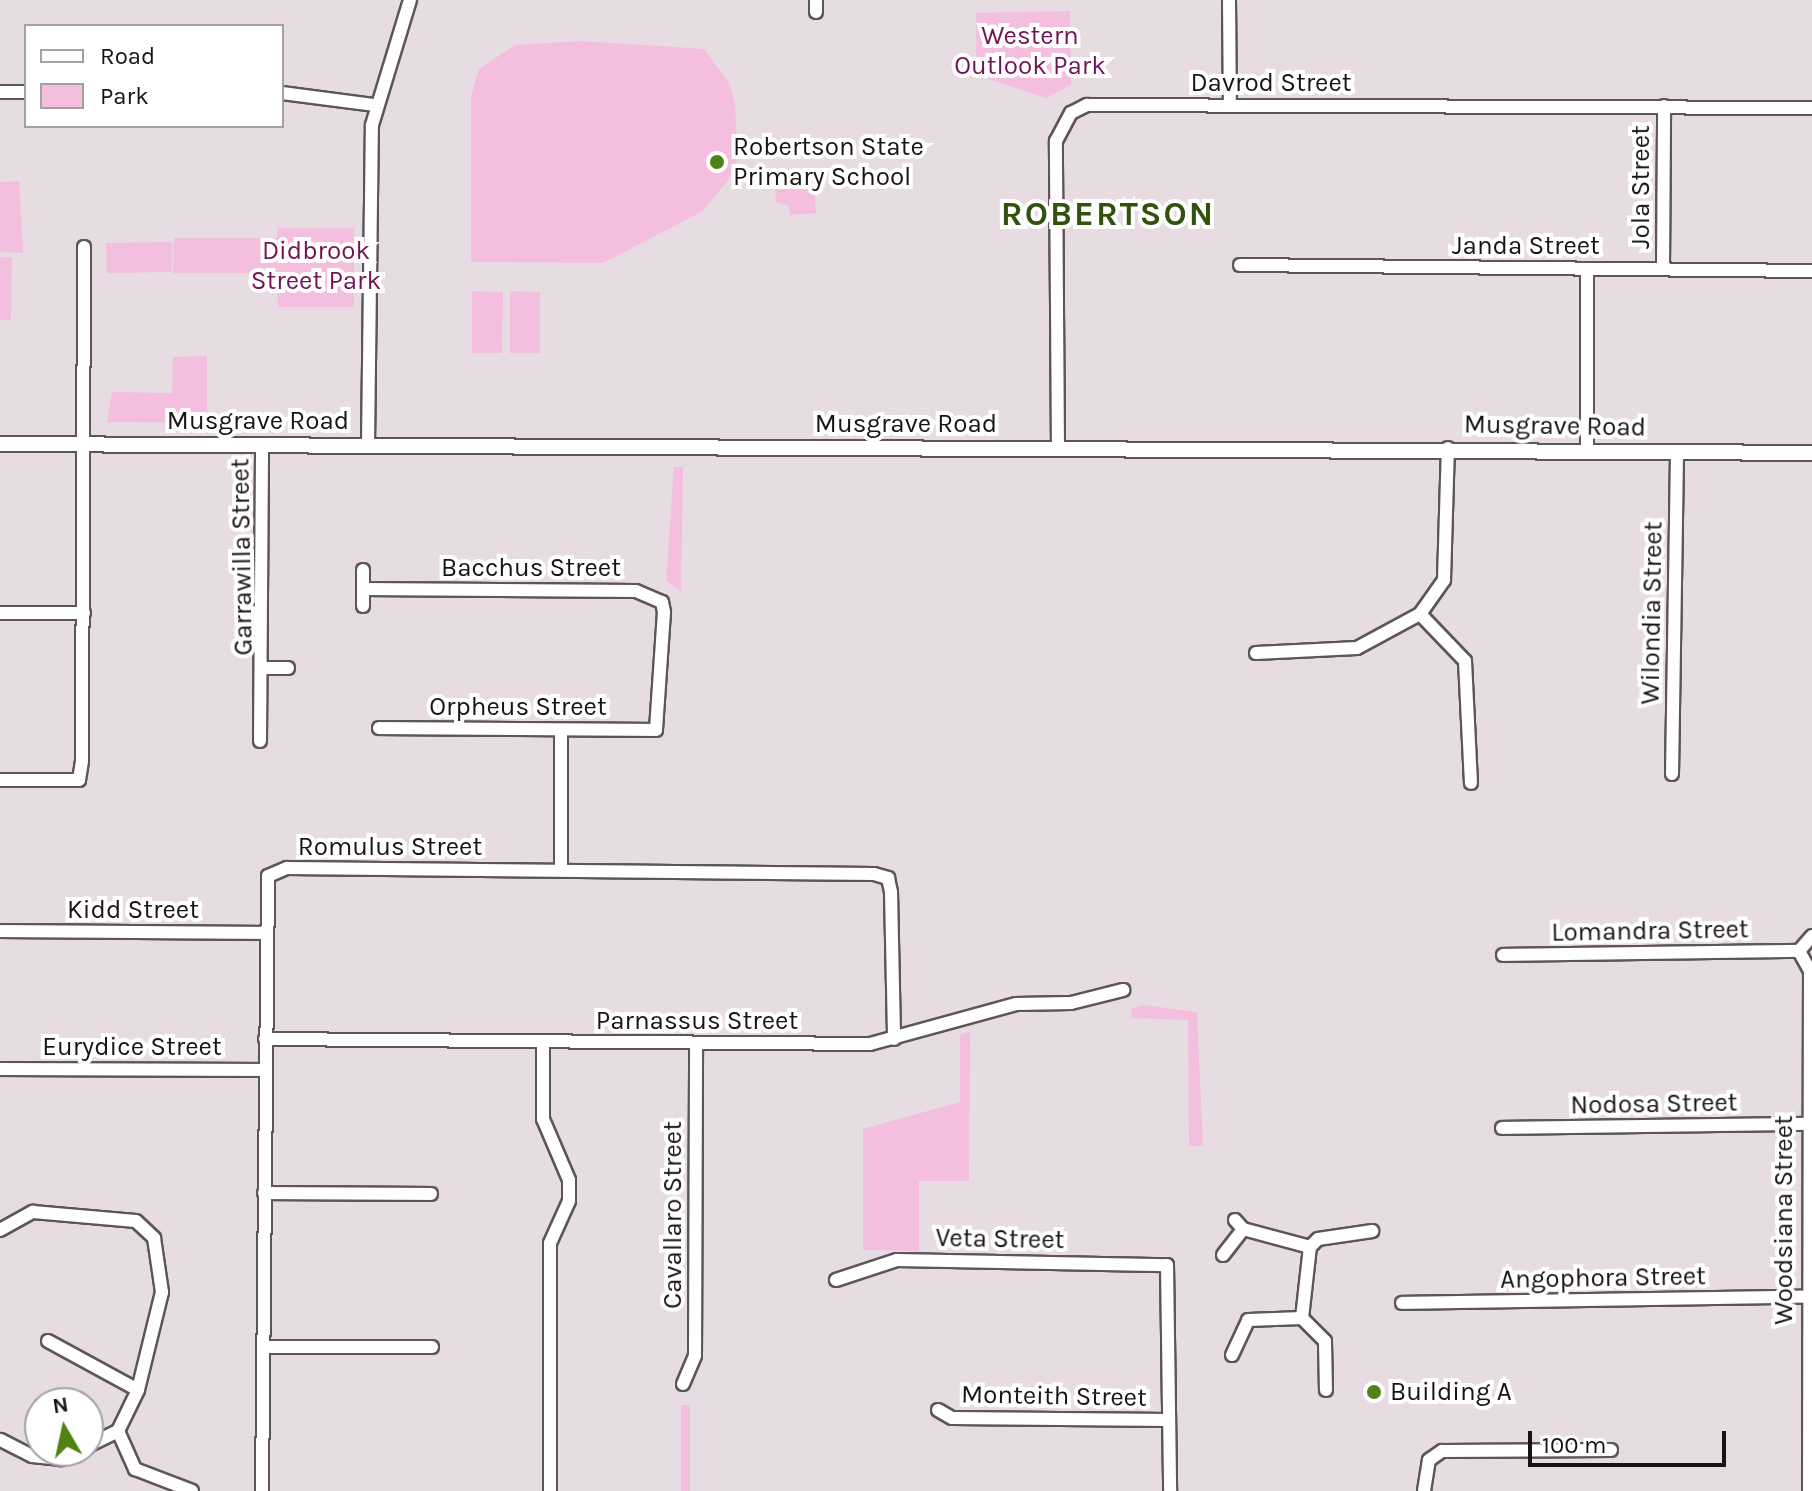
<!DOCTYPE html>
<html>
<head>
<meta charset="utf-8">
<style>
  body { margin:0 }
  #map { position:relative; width:1812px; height:1491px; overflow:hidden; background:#e7dce2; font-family:Karla,sans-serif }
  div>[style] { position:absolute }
  .green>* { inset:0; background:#f4bedf }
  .roads { filter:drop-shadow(2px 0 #5e555a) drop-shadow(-2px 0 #5e555a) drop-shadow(0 2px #5e555a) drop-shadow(0 -2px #5e555a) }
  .minor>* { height:12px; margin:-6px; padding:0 6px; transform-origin:6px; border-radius:6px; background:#fff }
  .tertiary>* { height:14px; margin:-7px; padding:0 7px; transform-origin:7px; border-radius:7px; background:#fff }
  .dots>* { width:22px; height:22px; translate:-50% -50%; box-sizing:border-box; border:4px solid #fff; border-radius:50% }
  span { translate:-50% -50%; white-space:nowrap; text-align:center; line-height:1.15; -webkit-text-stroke:8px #fff; paint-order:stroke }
  .park-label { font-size:26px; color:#711457 }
  .street-label { font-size:26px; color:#181416 }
  .poi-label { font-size:26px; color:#181416 }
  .left { translate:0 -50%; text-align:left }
  .district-label { font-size:34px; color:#31510d; font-weight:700; letter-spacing:2px }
  .legend { position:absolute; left:24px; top:24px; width:260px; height:104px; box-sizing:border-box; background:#fff; border:2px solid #a3a1a2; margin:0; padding:10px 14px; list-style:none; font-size:24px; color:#181416 }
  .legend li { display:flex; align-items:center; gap:16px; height:40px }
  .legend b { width:40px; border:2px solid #a3a1a2 }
  .north { position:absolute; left:24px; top:1387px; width:80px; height:80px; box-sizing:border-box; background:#fff; border:2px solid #a3a1a2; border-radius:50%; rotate:351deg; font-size:22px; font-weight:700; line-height:32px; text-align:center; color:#181416 }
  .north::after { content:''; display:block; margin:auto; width:28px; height:36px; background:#4f8113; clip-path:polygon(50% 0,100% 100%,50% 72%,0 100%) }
  .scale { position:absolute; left:1528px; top:1431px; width:198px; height:36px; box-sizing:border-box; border:4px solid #181416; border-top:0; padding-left:10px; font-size:24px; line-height:28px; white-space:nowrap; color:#181416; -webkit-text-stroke:6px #fff; paint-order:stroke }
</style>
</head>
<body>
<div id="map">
  <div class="green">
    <i style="clip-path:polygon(1070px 11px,1071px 85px,1046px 98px,976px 75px,976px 13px)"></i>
    <i style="clip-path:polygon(582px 41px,704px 49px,730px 84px,735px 105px,738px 159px,728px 180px,703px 211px,603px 263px,471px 262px,471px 97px,479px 69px,515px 45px)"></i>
    <i style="clip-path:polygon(813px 170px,816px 213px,790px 215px,789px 206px,776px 202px,775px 186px,788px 181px,787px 172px)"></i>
    <i style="clip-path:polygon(19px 181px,23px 253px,0 252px,0 182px)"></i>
    <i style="clip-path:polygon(278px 228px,354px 228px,354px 307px,278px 307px,277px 273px,173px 273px,174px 238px,277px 238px)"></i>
    <i style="clip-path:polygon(172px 242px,172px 272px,107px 273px,106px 243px)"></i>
    <i style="clip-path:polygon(0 257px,12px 257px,11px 320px,0 320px)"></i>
    <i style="clip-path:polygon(472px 291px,503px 292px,502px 353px,472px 353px)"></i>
    <i style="clip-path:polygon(510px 291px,540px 292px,540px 353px,510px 353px)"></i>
    <i style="clip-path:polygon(207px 356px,207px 423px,107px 422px,112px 392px,172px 393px,173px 357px)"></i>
    <i style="clip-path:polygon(674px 467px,683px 467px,681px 591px,666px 581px)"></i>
    <i style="clip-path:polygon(1144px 1005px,1197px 1012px,1203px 1146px,1189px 1146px,1188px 1020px,1132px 1018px,1131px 1009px)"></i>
    <i style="clip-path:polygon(970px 1032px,969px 1181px,919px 1181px,919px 1251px,863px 1250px,863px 1129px,960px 1102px,960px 1034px)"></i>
    <i style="clip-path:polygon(681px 1405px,690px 1405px,690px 1491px,681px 1491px)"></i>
  </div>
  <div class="roads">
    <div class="minor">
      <i style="left:816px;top:0;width:12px;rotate:90deg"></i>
      <i style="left:1229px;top:0;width:105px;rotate:89.5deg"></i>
      <i style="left:0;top:92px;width:26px"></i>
      <i style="left:282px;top:93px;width:94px;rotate:7.4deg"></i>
      <i style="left:1240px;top:265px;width:572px;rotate:0.6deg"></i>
      <i style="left:1663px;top:268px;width:162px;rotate:-89.6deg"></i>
      <i style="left:368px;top:445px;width:320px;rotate:-89.3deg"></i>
      <i style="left:372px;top:125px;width:131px;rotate:-73.1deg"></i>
      <i style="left:1058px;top:449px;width:308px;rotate:-90.4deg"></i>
      <i style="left:1056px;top:141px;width:32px;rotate:-62deg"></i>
      <i style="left:1071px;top:113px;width:18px;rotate:-27deg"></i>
      <i style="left:1087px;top:105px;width:725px;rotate:0.24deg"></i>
      <i style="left:1587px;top:452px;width:183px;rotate:-90deg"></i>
      <i style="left:363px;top:589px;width:273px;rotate:0.4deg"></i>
      <i style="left:636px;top:591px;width:28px;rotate:23deg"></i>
      <i style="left:662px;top:602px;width:10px;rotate:79deg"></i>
      <i style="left:664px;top:612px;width:118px;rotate:93.9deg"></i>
      <i style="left:656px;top:730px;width:277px;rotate:-179.6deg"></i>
      <i style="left:363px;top:606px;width:36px;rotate:-90deg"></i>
      <i style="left:0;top:613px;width:84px"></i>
      <i style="left:1420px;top:614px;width:65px;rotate:46.2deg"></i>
      <i style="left:1465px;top:661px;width:122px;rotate:87.2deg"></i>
      <i style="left:1256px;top:653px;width:101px;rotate:-2.8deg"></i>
      <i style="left:1357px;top:648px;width:72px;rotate:-28.4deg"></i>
      <i style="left:1420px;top:614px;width:42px;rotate:-54.8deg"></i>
      <i style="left:1444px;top:580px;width:132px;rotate:-88.3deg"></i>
      <i style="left:265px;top:668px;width:23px"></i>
      <i style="left:260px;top:741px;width:296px;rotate:-89.6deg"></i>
      <i style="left:1672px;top:774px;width:321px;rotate:-89.1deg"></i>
      <i style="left:0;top:780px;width:79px"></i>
      <i style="left:79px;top:780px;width:19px;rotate:-81deg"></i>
      <i style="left:82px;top:761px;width:514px;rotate:-89.78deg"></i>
      <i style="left:561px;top:870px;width:140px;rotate:-90deg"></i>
      <i style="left:0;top:931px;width:266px;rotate:0.4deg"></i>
      <i style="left:1799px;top:951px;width:23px;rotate:61deg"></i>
      <i style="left:1810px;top:971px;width:520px;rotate:90.11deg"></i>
      <i style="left:1799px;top:951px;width:20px;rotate:-49deg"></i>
      <i style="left:1503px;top:955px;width:296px;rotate:-0.8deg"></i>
      <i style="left:265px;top:1039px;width:605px;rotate:0.47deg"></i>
      <i style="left:870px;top:1044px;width:151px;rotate:-15.3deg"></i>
      <i style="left:1016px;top:1004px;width:55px;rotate:-1deg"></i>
      <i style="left:1071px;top:1003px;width:54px;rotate:-14deg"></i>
      <i style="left:543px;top:1042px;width:77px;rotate:90deg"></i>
      <i style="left:543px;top:1119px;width:66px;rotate:66.9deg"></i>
      <i style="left:569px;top:1180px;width:21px;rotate:90deg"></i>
      <i style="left:569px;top:1201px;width:46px;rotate:114.3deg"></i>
      <i style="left:550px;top:1243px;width:248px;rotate:90deg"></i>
      <i style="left:0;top:1069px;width:264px;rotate:0.2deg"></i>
      <i style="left:1502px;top:1128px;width:304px;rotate:-0.8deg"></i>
      <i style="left:264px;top:1193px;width:167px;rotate:0.3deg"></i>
      <i style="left:1235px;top:1220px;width:12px;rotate:48deg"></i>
      <i style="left:1243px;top:1229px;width:69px;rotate:15deg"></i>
      <i style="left:0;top:1230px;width:38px;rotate:-29deg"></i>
      <i style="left:33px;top:1212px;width:103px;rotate:5deg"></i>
      <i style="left:136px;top:1221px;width:25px;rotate:43deg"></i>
      <i style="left:154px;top:1238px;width:55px;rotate:81.6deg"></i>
      <i style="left:162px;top:1292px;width:101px;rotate:103.8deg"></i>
      <i style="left:138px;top:1390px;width:46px;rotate:116deg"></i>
      <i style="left:118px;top:1431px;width:64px;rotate:153.8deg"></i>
      <i style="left:61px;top:1459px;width:29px;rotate:-174deg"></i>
      <i style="left:32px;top:1456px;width:36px;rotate:-153deg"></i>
      <i style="left:1223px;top:1255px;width:33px;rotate:-52deg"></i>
      <i style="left:836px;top:1280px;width:64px;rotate:-18.2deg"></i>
      <i style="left:897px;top:1260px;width:270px;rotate:1.1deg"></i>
      <i style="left:1167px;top:1265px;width:226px;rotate:89.2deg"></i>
      <i style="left:1402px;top:1303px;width:403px;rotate:-0.9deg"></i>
      <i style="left:48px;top:1341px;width:102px;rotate:28.6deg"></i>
      <i style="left:263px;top:1347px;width:169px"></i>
      <i style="left:1232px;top:1355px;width:38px;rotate:-65deg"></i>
      <i style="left:1248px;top:1320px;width:54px;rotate:-2.1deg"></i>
      <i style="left:683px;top:1384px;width:30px;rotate:-67deg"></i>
      <i style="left:695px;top:1356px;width:313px;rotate:-89.8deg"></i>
      <i style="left:1326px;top:1390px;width:49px;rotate:-91.2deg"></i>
      <i style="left:1325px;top:1341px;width:33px;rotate:-135deg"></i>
      <i style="left:1302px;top:1318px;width:71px;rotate:-83.6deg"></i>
      <i style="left:1310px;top:1247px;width:11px;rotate:-45deg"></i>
      <i style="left:1318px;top:1239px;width:55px;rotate:-8.4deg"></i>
      <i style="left:938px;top:1410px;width:16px;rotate:30deg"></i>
      <i style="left:952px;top:1418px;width:217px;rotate:0.5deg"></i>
      <i style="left:118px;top:1431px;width:42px;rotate:65.9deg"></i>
      <i style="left:135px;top:1469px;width:61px;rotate:21.1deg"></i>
      <i style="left:262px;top:1491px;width:615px;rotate:-89.44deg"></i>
      <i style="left:268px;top:876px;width:21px;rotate:-23deg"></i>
      <i style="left:287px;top:868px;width:587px;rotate:0.59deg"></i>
      <i style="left:874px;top:874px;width:15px;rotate:16deg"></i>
      <i style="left:888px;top:878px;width:14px;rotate:78deg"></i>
      <i style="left:891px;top:892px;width:147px;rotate:88.8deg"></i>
      <i style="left:1424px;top:1491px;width:31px;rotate:-81deg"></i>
      <i style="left:1429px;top:1460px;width:16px;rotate:-35deg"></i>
      <i style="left:1442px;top:1451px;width:169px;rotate:-0.3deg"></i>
    </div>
    <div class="tertiary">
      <i style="left:0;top:444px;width:1812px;rotate:0.28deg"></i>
    </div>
  </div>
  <div class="dots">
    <i style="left:717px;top:162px;background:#4f8113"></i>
    <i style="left:1374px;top:1392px;background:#4f8113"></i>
  </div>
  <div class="park-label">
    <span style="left:1030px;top:51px">Western<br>Outlook Park</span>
    <span style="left:316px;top:266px">Didbrook<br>Street Park</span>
  </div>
  <div class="street-label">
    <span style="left:1271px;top:83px">Davrod Street</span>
    <span style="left:1641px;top:187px;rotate:-90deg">Jola Street</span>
    <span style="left:1526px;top:246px">Janda Street</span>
    <span style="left:258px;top:421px">Musgrave Road</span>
    <span style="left:906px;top:424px">Musgrave Road</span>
    <span style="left:1555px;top:426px;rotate:1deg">Musgrave Road</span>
    <span style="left:242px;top:557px;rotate:-91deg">Garrawilla Street</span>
    <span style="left:531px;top:568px">Bacchus Street</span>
    <span style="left:1652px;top:613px;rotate:-89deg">Wilondia Street</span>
    <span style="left:518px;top:707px">Orpheus Street</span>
    <span style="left:390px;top:847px">Romulus Street</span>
    <span style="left:133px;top:910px">Kidd Street</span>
    <span style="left:1650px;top:931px;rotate:-1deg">Lomandra Street</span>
    <span style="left:697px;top:1021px">Parnassus Street</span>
    <span style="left:132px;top:1047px">Eurydice Street</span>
    <span style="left:1654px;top:1104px;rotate:-1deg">Nodosa Street</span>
    <span style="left:673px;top:1215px;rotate:-90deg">Cavallaro Street</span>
    <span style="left:1784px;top:1220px;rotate:-90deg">Woodsiana Street</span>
    <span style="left:1000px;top:1239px;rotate:1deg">Veta Street</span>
    <span style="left:1603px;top:1278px;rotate:-1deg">Angophora Street</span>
    <span style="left:1054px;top:1396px;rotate:1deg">Monteith Street</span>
  </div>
  <div class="poi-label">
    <span class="left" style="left:733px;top:162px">Robertson State<br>Primary School</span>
    <span class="left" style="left:1390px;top:1392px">Building A</span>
  </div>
  <div class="district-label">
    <span style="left:1108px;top:215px">ROBERTSON</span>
  </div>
  <ul class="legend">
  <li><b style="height:10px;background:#fff"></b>Road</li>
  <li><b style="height:22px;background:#f4bedf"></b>Park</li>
  </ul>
  <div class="north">N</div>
  <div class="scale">100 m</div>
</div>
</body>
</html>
